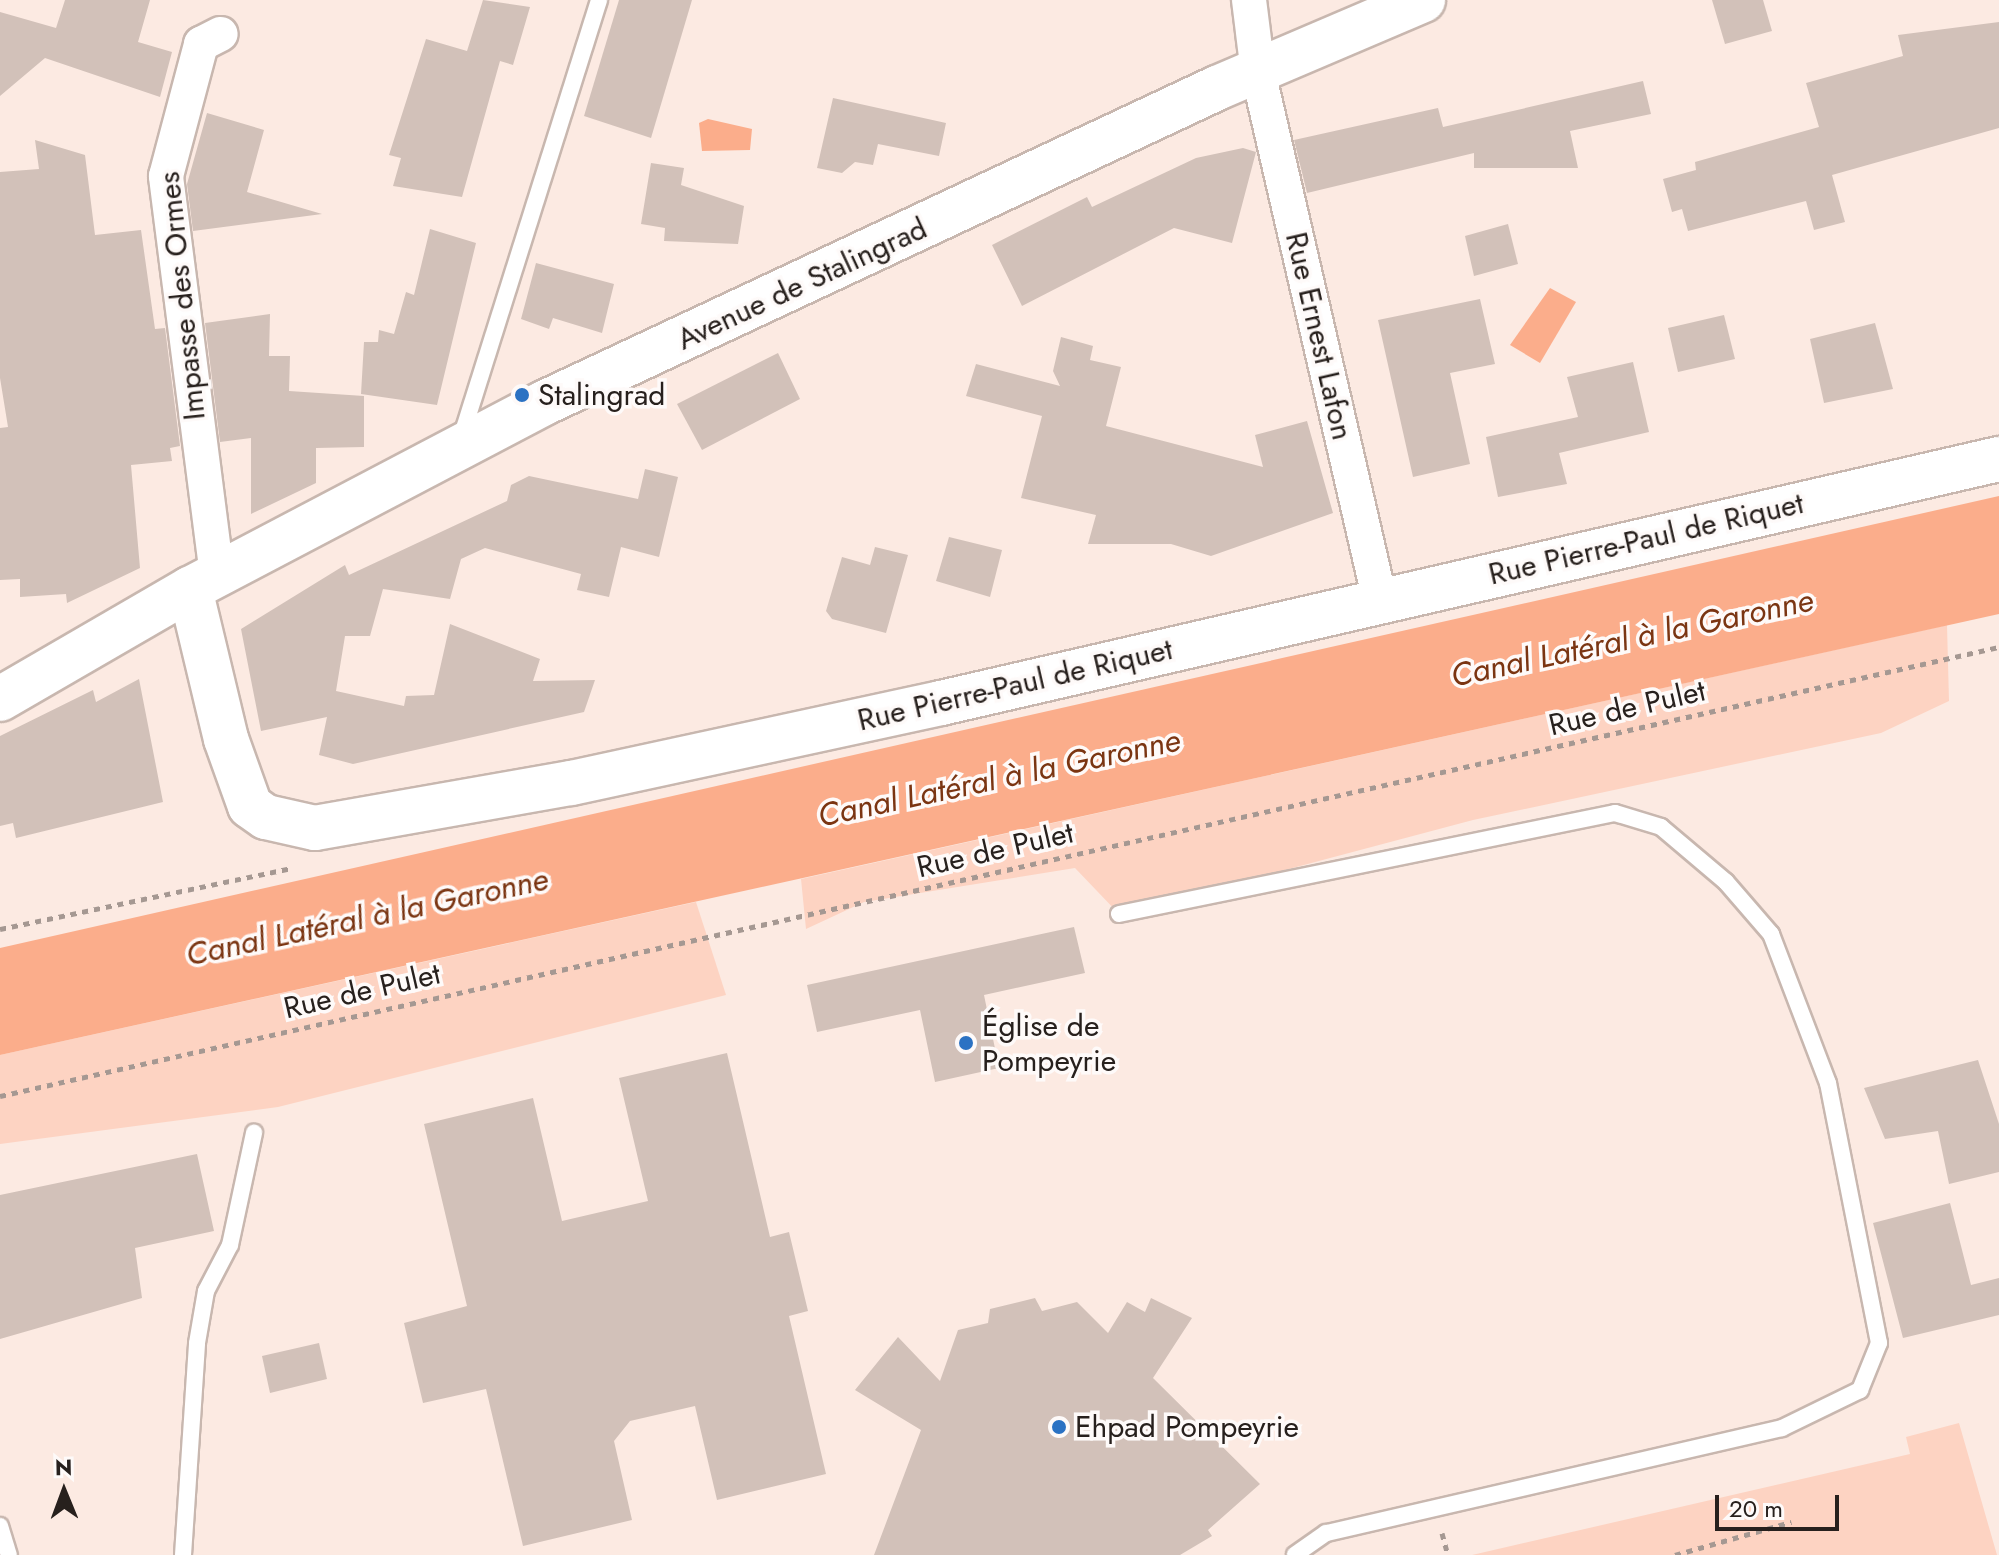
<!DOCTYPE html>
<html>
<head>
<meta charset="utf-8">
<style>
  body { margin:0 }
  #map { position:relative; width:1999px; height:1555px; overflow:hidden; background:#fceae2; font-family:Jost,sans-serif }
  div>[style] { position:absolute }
  .green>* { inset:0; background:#fdd3c2 }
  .water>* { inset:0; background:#fbad8b }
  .building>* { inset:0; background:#d2c1b9 }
  .path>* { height:5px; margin-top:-2.5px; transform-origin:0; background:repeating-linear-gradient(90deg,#a59892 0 6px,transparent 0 12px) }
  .roads { filter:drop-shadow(2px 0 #c8b7af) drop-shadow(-2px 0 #c8b7af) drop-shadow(0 2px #c8b7af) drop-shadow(0 -2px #c8b7af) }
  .lane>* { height:16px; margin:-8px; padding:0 8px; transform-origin:8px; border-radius:8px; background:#fff }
  .street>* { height:34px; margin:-17px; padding:0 17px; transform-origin:17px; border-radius:17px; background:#fff }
  .secondary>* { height:44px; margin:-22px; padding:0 22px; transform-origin:22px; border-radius:22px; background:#fff }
  .dots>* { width:22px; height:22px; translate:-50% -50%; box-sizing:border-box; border:4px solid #fefaf9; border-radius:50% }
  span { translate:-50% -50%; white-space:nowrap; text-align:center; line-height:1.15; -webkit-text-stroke:7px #fefaf9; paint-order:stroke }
  .street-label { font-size:30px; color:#27201d }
  .poi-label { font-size:30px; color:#27201d }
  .left { translate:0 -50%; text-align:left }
  .water-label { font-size:32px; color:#7b3512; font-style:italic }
  .north { position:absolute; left:24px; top:1451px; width:80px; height:80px; -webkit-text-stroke:6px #fefaf9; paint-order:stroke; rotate:359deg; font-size:22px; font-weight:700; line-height:32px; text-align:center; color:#27201d }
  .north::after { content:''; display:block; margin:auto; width:28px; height:36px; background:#27201d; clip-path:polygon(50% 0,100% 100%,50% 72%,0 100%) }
  .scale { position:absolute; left:1715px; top:1495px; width:124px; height:36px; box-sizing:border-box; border:4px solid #27201d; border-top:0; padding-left:10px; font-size:24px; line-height:28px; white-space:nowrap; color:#27201d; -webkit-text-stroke:6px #fefaf9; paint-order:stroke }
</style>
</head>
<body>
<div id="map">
  <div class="green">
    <i style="clip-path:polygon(1947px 625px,1949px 701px,1881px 733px,1473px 820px,1119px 914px,1075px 868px,864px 902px,806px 929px,801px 879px)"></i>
    <i style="clip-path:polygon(696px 902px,726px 995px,278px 1107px,0 1144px,0 1055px)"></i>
    <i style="clip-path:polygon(1959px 1423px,1997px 1555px,1472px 1555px,1910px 1454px,1906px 1437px)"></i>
  </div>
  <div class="water">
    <i style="clip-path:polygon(708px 119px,752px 129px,750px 150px,702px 151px,699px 123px)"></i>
    <i style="clip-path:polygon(1550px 288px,1576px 302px,1540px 363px,1510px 345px)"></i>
    <i style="clip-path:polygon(1999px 496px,1999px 614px,0 1055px,0 948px)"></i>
  </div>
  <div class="building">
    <i style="clip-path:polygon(65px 0,150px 0,138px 42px,172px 52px,160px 97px,45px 58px,0 96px,0 12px,56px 28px)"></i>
    <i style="clip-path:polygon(483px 0,530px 7px,513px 65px,500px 61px,462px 197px,393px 186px,401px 158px,389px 155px,426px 39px,467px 51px)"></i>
    <i style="clip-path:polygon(619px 0,692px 0,651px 138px,584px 116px)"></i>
    <i style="clip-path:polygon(1712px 0,1763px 0,1772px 31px,1725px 44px)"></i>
    <i style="clip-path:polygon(1999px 22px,1999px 128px,1832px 175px,1845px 222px,1814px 230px,1806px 201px,1688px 231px,1682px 209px,1672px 212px,1663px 179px,1696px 170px,1695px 162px,1819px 127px,1806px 83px,1903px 56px,1898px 35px)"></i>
    <i style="clip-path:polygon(1643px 81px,1651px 114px,1570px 131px,1578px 168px,1474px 168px,1474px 153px,1307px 193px,1294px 140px,1438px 108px,1443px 127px)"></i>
    <i style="clip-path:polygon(833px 98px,946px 123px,939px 156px,878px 144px,873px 165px,855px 162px,842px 173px,817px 168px)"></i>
    <i style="clip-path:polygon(207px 113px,264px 130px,247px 192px,322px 214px,193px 231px,187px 184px)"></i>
    <i style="clip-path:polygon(35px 140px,85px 155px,95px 235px,141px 230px,155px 329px,165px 328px,180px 446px,170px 448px,172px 461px,131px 465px,140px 568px,67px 603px,66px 594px,20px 597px,20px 579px,0 580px,0 428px,8px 427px,0 378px,0 172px,39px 169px)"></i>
    <i style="clip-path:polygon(1243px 148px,1256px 152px,1232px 243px,1174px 228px,1022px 306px,992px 245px,1087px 197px,1092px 207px,1196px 158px)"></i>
    <i style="clip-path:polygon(651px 163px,684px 168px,681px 185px,744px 206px,738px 244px,664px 241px,665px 228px,641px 224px)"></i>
    <i style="clip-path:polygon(1508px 224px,1518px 264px,1474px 276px,1465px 236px)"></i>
    <i style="clip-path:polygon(430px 229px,476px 243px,437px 405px,361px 394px,364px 342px,378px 342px,379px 330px,394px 334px,406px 292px,414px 295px)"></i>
    <i style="clip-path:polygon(536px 263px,614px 284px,602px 333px,553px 318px,549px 329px,521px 319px)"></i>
    <i style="clip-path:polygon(1480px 299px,1495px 364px,1450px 373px,1470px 464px,1413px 477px,1378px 320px)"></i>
    <i style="clip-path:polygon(270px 314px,269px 356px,290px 356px,289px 391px,364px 396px,364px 447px,316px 448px,316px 483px,251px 514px,251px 438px,220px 442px,205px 323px)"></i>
    <i style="clip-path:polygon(1724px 315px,1735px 359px,1678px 372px,1668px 328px)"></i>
    <i style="clip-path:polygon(1875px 323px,1893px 389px,1824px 403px,1810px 339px)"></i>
    <i style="clip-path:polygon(1061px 337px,1093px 346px,1090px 360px,1121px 367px,1106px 426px,1263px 467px,1255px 435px,1307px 421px,1333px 513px,1211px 556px,1171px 544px,1088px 544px,1096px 515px,1021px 498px,1042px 416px,966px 396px,976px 364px,1060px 386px,1053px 371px)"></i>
    <i style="clip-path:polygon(778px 353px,800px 399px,702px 450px,677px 404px)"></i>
    <i style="clip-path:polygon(1633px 362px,1649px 432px,1559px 453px,1567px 484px,1498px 497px,1486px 437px,1578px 417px,1567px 377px)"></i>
    <i style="clip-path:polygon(645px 469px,678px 477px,659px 557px,621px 547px,609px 597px,577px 590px,581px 574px,485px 548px,461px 559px,450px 599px,383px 589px,370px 636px,345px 636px,336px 691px,404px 706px,406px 696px,434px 695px,450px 624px,540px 659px,533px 681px,595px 680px,584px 712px,353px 764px,319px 755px,327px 717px,261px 731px,241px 629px,345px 565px,349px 575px,507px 501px,511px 485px,529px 476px,638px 499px)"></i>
    <i style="clip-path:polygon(949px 537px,1002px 550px,990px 597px,936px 581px)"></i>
    <i style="clip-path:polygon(875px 547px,908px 555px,886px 633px,832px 619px,826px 611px,842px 557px,870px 565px)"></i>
    <i style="clip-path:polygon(139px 679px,163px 802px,16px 838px,13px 823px,0 826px,0 736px,93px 690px,96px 702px)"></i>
    <i style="clip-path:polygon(1074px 927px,1085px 973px,984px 995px,999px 1068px,935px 1082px,920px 1010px,817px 1032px,807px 985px)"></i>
    <i style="clip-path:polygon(727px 1053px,770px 1237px,789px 1232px,808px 1311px,789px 1316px,826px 1474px,717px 1500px,695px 1406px,630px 1421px,614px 1441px,632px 1520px,523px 1546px,486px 1389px,423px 1403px,404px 1323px,467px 1306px,424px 1124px,533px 1098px,562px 1221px,648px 1201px,619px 1078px)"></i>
    <i style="clip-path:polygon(1978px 1060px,1999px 1124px,1999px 1172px,1949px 1184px,1938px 1131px,1885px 1139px,1864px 1088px)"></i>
    <i style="clip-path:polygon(197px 1154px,214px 1231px,135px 1248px,142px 1298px,0 1339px,0 1195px)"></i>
    <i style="clip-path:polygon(1950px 1203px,1971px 1285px,1999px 1278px,1999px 1315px,1903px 1338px,1873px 1223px)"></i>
    <i style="clip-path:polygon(1035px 1298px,1042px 1311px,1077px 1302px,1108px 1333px,1127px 1302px,1145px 1312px,1151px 1298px,1192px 1318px,1153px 1378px,1260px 1484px,1208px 1530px,1212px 1536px,1180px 1555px,874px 1555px,921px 1430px,855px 1390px,898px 1337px,940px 1381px,958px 1330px,988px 1323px,990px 1309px)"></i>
    <i style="clip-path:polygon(319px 1343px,327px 1379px,270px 1393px,262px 1356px)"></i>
  </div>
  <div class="path">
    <i style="left:0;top:929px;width:298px;rotate:-11.8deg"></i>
    <i style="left:0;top:1096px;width:2049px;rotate:-12.66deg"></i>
    <i style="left:1442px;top:1533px;width:23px;rotate:75deg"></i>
    <i style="left:1675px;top:1555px;width:121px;rotate:-15.9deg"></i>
  </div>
  <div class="roads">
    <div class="lane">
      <i style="left:461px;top:438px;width:459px;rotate:-72.5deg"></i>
      <i style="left:1119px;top:914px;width:506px;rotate:-11.51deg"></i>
      <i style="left:1615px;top:813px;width:48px;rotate:16.9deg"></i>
      <i style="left:1661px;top:827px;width:85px;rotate:40.2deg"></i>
      <i style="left:1726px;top:882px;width:69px;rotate:49.1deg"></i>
      <i style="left:1771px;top:934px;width:160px;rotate:69.1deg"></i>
      <i style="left:1828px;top:1083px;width:265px;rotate:78.9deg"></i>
      <i style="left:1879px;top:1343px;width:51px;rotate:112deg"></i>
      <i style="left:1860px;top:1390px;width:87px;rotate:154deg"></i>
      <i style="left:1782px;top:1428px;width:468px;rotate:167deg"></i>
      <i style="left:1326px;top:1533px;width:38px;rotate:145deg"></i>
      <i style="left:0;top:1526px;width:30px;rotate:73deg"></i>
      <i style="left:183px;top:1555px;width:212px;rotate:-86.2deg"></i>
      <i style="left:197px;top:1343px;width:53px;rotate:-80.2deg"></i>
      <i style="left:206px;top:1291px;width:52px;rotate:-62.4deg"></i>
      <i style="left:230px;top:1245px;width:115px;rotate:-77.9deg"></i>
    </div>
    <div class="street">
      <i style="left:1249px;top:0;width:73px;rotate:82.9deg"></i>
      <i style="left:1258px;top:72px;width:543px;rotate:77.01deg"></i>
      <i style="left:217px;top:575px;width:402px;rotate:-97.3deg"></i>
      <i style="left:166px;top:176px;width:137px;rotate:-75.1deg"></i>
      <i style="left:201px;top:44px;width:22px;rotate:-27deg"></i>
    </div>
    <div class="secondary">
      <i style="left:190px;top:589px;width:154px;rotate:76.5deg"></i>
      <i style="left:226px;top:739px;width:71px;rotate:70.3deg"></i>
      <i style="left:250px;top:806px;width:19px;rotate:35deg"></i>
      <i style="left:266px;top:817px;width:50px;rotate:12.7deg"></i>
      <i style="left:315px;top:828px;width:260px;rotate:-10deg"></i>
      <i style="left:571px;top:783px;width:379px;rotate:-12.2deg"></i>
      <i style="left:941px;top:703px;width:1086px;rotate:-12.99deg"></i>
      <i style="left:0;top:699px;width:220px;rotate:-30.1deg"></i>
      <i style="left:190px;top:589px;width:400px;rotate:-27.7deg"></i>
      <i style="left:544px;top:403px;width:743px;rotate:-25.08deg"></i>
      <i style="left:1217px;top:88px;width:224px;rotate:-23.1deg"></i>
    </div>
  </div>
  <div class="dots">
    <i style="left:522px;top:395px;background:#2b72c3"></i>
    <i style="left:966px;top:1043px;background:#2b72c3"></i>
    <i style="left:1059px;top:1427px;background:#2b72c3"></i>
  </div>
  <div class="street-label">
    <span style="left:802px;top:284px;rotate:-25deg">Avenue de Stalingrad</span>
    <span style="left:182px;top:296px;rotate:-96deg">Impasse des Ormes</span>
    <span style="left:1319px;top:336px;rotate:77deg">Rue Ernest Lafon</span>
    <span style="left:1646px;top:539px;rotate:-13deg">Rue Pierre-Paul de Riquet</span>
    <span style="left:1015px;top:685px;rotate:-13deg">Rue Pierre-Paul de Riquet</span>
    <span style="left:1627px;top:708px;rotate:-13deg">Rue de Pulet</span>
    <span style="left:995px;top:850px;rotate:-13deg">Rue de Pulet</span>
    <span style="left:362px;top:991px;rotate:-13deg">Rue de Pulet</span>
  </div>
  <div class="poi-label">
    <span class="left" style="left:538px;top:395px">Stalingrad</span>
    <span class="left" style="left:982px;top:1043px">Église de<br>Pompeyrie</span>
    <span class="left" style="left:1075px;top:1427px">Ehpad Pompeyrie</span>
  </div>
  <div class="water-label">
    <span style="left:1632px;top:638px;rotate:-12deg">Canal Latéral à la Garonne</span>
    <span style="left:999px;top:778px;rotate:-12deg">Canal Latéral à la Garonne</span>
    <span style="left:367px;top:917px;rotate:-12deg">Canal Latéral à la Garonne</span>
  </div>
  <div class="north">N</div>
  <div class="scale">20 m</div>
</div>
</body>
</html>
